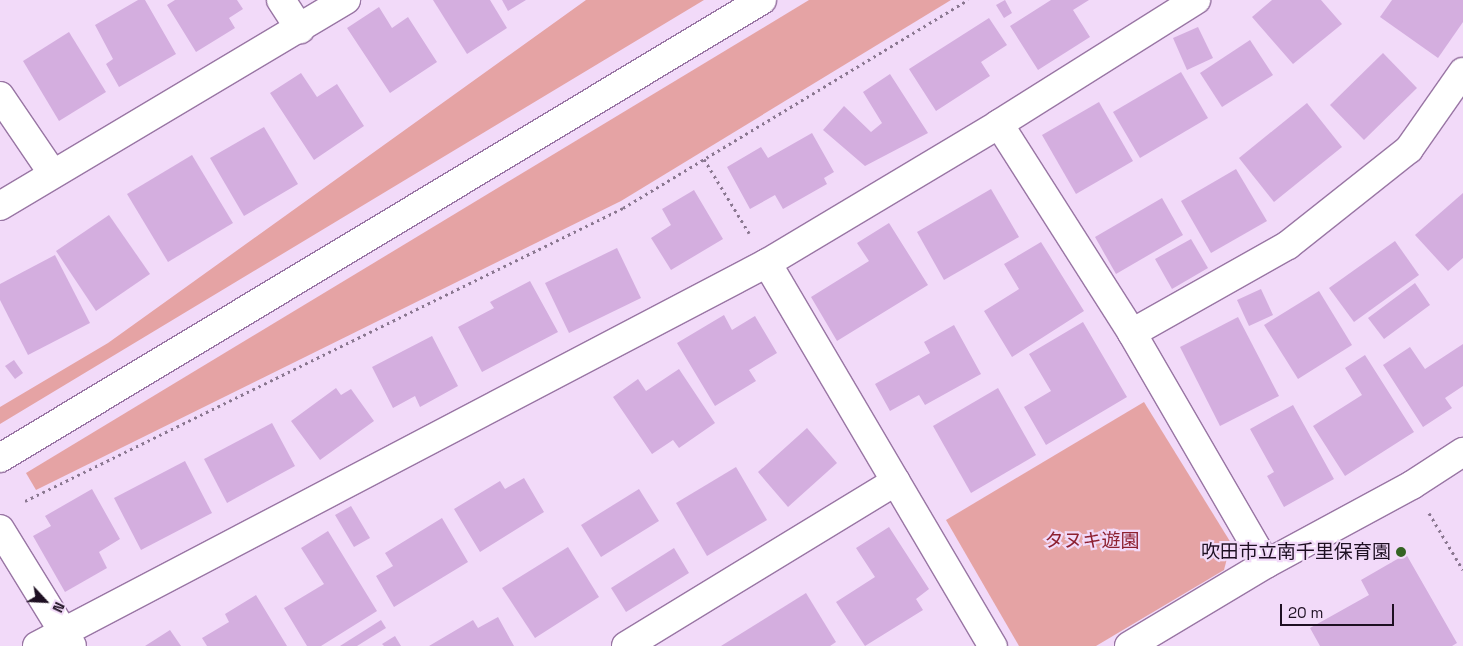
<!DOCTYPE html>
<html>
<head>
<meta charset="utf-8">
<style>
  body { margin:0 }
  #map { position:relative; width:1463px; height:646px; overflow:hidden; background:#f2daf9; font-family:"Space Grotesk","Noto Sans JP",sans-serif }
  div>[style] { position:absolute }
  .green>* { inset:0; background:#e5a3a4 }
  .building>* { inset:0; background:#d4aedf }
  .path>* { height:3px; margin-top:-1.5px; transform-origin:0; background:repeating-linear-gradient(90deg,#8a7790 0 2.5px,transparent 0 6.5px) }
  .roads { filter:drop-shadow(1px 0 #9976a4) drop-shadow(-1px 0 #9976a4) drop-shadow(0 1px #9976a4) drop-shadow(0 -1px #9976a4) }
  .minor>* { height:28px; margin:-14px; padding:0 14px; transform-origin:14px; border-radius:14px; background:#fff }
  .dots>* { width:14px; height:14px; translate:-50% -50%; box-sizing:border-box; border:2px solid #f2daf9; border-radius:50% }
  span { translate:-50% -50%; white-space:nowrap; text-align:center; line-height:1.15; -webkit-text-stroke:4.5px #f2daf9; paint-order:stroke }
  .park-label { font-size:19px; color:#8d2030 }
  .poi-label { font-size:19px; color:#1e1022 }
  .right { translate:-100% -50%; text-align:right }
  .north { position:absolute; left:20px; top:576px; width:50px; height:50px; -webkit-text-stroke:4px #f2daf9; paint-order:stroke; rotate:115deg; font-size:14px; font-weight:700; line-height:20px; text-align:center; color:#1e1022 }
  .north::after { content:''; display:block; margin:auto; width:18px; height:22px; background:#1e1022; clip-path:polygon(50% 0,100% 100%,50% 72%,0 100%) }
  .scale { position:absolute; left:1280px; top:604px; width:114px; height:22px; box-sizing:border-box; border:2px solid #1e1022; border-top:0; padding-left:6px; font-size:15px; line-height:18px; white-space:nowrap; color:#1e1022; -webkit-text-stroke:4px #f2daf9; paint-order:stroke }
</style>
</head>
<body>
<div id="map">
  <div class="green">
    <i style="clip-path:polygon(586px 0,704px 0,0 424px,0 407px,108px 343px)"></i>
    <i style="clip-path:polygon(809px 0,951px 0,621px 201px,36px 490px,26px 473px)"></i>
    <i style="clip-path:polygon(1144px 402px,1231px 543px,1224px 570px,1096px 646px,1019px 646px,946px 520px)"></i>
  </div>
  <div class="building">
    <i style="clip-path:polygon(138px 0,145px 0,176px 54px,119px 87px,106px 64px,113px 59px,95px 25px)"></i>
    <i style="clip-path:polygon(175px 0,237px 0,243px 9px,229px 18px,235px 28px,196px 52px,167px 5px)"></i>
    <i style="clip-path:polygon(433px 0,490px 0,507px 28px,467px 54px)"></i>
    <i style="clip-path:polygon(502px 0,526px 0,508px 11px)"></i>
    <i style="clip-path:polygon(1005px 0,1012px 13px,1004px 18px,996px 5px)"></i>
    <i style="clip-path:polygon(1051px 0,1089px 0,1073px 10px,1090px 37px,1038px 70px,1010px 26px)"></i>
    <i style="clip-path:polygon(1272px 0,1321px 0,1342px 24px,1293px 64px,1252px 17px)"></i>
    <i style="clip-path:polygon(1392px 0,1463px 0,1463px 22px,1438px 58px,1380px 17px)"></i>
    <i style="clip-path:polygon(379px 7px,392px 28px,408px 17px,437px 62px,390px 93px,347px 28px)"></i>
    <i style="clip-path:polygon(989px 18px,1007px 45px,981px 62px,990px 76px,936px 111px,909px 69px)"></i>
    <i style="clip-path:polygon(1198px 27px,1213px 58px,1187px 70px,1173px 38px)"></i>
    <i style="clip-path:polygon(69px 32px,106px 92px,59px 121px,23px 61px)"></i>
    <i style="clip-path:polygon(1250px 40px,1273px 75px,1222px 107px,1200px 73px)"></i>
    <i style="clip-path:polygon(1383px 53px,1417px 88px,1364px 140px,1330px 105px)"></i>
    <i style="clip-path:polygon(1181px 72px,1208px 118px,1140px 158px,1113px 112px)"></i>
    <i style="clip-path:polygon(301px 73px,317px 97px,337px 84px,364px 126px,314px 160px,270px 93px)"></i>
    <i style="clip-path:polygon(890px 74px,928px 133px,865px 166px,823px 130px,844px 106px,871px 132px,882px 123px,863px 92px)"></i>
    <i style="clip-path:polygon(1099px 102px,1133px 161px,1076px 194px,1042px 135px)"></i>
    <i style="clip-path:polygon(1307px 103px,1342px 147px,1274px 202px,1239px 158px)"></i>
    <i style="clip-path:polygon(264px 127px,298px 184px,244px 216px,210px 158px)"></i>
    <i style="clip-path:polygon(812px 133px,834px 172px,824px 178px,827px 184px,783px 209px,775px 195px,750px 209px,727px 167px,761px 147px,768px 158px)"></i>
    <i style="clip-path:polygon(192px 155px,233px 223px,168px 262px,127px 194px)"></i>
    <i style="clip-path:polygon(1236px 169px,1267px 221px,1211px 253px,1181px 201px)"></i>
    <i style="clip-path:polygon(991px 189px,1019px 237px,944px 280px,917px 232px)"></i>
    <i style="clip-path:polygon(694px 190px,723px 239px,671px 270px,651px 238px,671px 225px,662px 209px)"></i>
    <i style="clip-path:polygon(1463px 193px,1463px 258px,1448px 271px,1415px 235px)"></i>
    <i style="clip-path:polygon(1162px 198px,1183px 235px,1116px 274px,1095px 237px)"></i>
    <i style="clip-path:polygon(109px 215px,150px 274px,96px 311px,56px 251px)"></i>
    <i style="clip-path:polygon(889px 223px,928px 285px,837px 341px,811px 297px,869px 261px,857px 243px)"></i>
    <i style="clip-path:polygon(1191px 239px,1208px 268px,1172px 289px,1155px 259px)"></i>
    <i style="clip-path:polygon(1395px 241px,1419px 275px,1354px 322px,1329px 288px)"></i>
    <i style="clip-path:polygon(1041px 242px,1084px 311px,1012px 357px,984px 311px,1019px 289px,1004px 264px)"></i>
    <i style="clip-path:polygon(617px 248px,641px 298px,569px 333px,545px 283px)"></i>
    <i style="clip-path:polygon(55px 255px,90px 323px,28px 355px,0 300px,0 284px)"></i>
    <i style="clip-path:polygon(530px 281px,558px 332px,482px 372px,458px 327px,494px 308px,490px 302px)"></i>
    <i style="clip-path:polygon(1415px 283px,1430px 305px,1384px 339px,1368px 318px)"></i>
    <i style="clip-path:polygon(1261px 289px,1273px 315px,1249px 326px,1237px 300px)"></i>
    <i style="clip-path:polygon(1319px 291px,1352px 345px,1298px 379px,1264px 325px)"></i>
    <i style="clip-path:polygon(724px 315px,732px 330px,755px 316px,777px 353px,749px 370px,756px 381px,715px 406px,677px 343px)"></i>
    <i style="clip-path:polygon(1238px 317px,1279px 396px,1220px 426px,1180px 347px)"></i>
    <i style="clip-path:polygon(1083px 322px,1127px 397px,1046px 445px,1024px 407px,1051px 391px,1029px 354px)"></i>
    <i style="clip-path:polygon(954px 325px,981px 374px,925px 405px,919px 395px,890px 411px,875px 384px,930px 353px,924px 342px)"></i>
    <i style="clip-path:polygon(432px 336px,458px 386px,420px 407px,415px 396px,393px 408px,372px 367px)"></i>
    <i style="clip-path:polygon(1463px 344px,1463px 386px,1445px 398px,1452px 408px,1423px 427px,1383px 365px,1410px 347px,1425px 369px)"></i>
    <i style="clip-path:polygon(1365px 355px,1414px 432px,1345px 476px,1313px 426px,1362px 395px,1345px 368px)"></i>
    <i style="clip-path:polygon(14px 360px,23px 373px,15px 379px,5px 366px)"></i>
    <i style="clip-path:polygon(679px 369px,715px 423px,679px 448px,673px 440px,652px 454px,613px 397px,638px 379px,646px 391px)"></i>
    <i style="clip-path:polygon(336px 388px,341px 395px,351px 389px,374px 421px,320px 460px,291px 421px)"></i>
    <i style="clip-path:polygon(998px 388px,1036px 455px,971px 493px,933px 426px)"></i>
    <i style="clip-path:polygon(1293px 405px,1334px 479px,1284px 507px,1267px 476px,1274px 472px,1250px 429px)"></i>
    <i style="clip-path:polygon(272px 423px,295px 466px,227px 503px,204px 459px)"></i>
    <i style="clip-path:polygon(807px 428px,837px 463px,788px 507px,758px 472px)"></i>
    <i style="clip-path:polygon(185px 461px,212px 513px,141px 550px,114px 498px)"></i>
    <i style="clip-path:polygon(736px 467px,767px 520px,707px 556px,676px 503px)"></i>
    <i style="clip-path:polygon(524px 478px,544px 512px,480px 552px,454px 509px,500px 481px,505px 489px)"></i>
    <i style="clip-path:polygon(92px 489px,120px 539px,99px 552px,107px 568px,65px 592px,33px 536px,51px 526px,45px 516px)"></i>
    <i style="clip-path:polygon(639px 489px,659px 521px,601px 557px,581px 525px)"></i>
    <i style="clip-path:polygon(351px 506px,370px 538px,354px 547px,335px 515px)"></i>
    <i style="clip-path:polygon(442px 518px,468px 562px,394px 607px,376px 576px,393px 566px,385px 553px)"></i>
    <i style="clip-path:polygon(889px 527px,929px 589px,916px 599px,923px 610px,865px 646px,836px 602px,875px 577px,856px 548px)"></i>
    <i style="clip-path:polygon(328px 531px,377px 611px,321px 646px,307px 646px,284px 608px,324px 584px,301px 548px)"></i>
    <i style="clip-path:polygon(568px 547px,599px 597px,535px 638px,502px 588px)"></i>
    <i style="clip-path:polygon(674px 548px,689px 573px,626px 612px,611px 588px)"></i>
    <i style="clip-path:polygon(1406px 554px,1457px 643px,1452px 646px,1320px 646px,1310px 628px,1369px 595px,1361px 580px)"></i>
    <i style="clip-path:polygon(806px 593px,836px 642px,830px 646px,721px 646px)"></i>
    <i style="clip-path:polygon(256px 595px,287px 646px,207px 646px,202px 638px,229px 622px,225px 614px)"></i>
    <i style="clip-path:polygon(498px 617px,514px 646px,429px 646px,473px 620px,478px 628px)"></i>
    <i style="clip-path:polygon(381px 620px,386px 628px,357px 646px,340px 646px)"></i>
    <i style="clip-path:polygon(170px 630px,181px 646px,145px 646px)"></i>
    <i style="clip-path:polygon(395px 636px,401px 646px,384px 646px,382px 644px)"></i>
  </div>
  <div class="path">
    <i style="left:704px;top:159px;width:87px;rotate:58.7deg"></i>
    <i style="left:25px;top:501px;width:666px;rotate:-26.1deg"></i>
    <i style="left:623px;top:208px;width:403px;rotate:-31.1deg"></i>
    <i style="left:1429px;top:513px;width:66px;rotate:59.2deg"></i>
  </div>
  <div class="roads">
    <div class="minor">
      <i style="left:281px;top:0;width:35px;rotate:57deg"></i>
      <i style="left:0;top:96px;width:94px;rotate:55.8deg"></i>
      <i style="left:999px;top:124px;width:248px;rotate:57.5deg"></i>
      <i style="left:1132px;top:333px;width:267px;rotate:59.9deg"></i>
      <i style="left:0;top:206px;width:403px;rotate:-30.8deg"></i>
      <i style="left:767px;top:263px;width:445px;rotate:59.5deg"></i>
      <i style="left:1132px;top:333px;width:179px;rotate:-29.4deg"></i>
      <i style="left:1288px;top:245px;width:154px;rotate:-38.4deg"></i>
      <i style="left:1409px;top:149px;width:94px;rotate:-55deg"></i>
      <i style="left:0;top:458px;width:889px;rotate:-31.01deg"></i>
      <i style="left:0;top:529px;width:137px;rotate:58.4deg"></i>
      <i style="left:37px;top:646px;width:824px;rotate:-27.68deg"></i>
      <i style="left:767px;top:263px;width:270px;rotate:-30.9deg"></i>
      <i style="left:999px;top:124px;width:233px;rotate:-32.2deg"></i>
      <i style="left:626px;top:646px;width:316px;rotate:-31.4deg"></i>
      <i style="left:1129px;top:646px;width:160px;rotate:-30.9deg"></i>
      <i style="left:1266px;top:564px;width:166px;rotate:-28.4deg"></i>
      <i style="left:1412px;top:485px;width:61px;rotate:-32.9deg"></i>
    </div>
  </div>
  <div class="dots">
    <i style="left:1401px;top:552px;background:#346323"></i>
  </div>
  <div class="park-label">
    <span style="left:1092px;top:541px">タヌキ遊園</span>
  </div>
  <div class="poi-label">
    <span class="right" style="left:1391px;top:552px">吹田市立南千里保育園</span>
  </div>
  <div class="north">N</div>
  <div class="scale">20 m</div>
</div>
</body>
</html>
